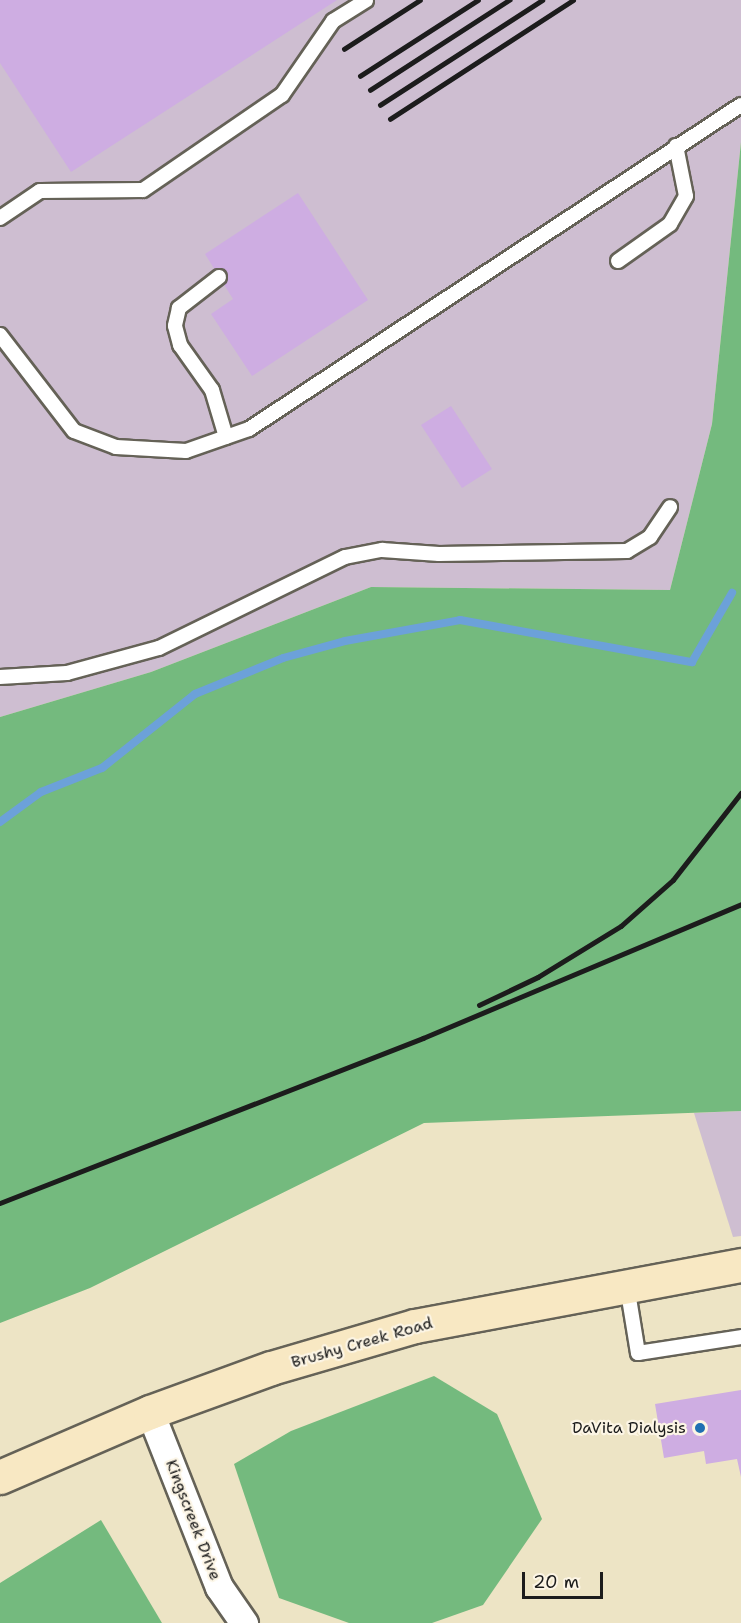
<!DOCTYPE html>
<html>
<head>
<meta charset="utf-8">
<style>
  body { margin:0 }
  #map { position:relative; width:741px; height:1623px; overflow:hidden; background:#ede4c5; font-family:"Shantell Sans",sans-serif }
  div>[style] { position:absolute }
  .industrial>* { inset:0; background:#cebed1 }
  .forest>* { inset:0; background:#74ba7e }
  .stream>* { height:8px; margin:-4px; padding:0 4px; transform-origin:4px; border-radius:4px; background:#6ca1d9 }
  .building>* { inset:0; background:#ceade2 }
  .roads { filter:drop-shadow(2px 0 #656257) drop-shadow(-2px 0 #656257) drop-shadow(0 2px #656257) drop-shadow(0 -2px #656257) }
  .lane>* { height:14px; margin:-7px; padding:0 7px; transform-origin:7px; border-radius:7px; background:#fff }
  .street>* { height:27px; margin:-13.5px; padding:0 13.5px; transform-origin:13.5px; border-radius:13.5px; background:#fff }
  .secondary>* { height:33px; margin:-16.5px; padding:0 16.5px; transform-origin:16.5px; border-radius:16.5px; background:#f8e8c3 }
  .rail>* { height:4.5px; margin:-2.25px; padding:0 2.25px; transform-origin:2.25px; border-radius:2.25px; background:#1c1c1c }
  .dots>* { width:16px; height:16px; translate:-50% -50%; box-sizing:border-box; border:3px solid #fcf5e5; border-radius:50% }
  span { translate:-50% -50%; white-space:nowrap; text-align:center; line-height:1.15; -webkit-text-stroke:4.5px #fcf5e5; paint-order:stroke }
  .street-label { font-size:16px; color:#1c1c1c }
  .poi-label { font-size:16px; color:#1c1c1c }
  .right { translate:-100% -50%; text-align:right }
  .scale { position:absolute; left:522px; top:1572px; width:81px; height:27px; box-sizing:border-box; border:3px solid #1c1c1c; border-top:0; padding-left:8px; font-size:18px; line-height:21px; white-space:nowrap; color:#1c1c1c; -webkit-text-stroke:4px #fcf5e5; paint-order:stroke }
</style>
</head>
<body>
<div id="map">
  <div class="industrial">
    <i style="clip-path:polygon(0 0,741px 0,741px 142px,712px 424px,670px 590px,371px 587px,151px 672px,0 717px)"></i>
    <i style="clip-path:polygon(741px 1111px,741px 1236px,733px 1237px,694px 1113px)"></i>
  </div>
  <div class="forest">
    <i style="clip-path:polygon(741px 142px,741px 1111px,424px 1123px,90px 1288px,0 1323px,0 717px,151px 672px,371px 587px,670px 590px,712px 424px)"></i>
    <i style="clip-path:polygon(434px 1376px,497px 1414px,542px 1519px,483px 1605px,432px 1623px,349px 1623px,279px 1598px,234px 1464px,291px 1431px)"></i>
    <i style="clip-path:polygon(101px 1520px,162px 1623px,0 1623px,0 1583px)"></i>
  </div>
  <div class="stream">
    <i style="left:0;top:822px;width:51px;rotate:-36.2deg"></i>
    <i style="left:41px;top:792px;width:66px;rotate:-21.5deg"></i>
    <i style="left:102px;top:768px;width:119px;rotate:-38.5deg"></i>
    <i style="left:195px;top:694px;width:95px;rotate:-22.2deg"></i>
    <i style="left:283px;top:658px;width:64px;rotate:-15.3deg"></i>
    <i style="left:345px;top:641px;width:117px;rotate:-10.3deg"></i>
    <i style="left:460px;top:620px;width:236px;rotate:10.3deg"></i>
    <i style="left:692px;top:662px;width:80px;rotate:-59.9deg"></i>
  </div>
  <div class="building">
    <i style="clip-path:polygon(0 0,337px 0,71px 172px,0 63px)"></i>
    <i style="clip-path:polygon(298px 193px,368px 300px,252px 376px,211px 314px,233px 299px,205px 254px)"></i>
    <i style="clip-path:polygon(451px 406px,492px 469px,462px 488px,421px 425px)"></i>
    <i style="clip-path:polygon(741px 1390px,741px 1477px,737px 1459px,706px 1464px,704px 1451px,664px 1458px,655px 1404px)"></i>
  </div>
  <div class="roads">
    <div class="lane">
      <i style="left:0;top:218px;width:48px;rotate:-34deg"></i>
      <i style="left:40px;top:191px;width:103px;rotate:-0.6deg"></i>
      <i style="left:143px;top:190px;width:168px;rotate:-34.4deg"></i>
      <i style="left:282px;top:95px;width:90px;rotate:-55.4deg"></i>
      <i style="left:333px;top:21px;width:39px;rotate:-32deg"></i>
      <i style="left:618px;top:261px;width:64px;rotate:-35.4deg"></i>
      <i style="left:670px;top:224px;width:32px;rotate:-60deg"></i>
      <i style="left:686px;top:196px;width:51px;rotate:-101.3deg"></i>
      <i style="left:219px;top:277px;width:51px;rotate:142.2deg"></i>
      <i style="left:179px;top:308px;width:18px;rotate:103deg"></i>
      <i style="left:175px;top:326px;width:20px;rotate:75deg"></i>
      <i style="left:180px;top:345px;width:55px;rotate:54.6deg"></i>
      <i style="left:212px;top:390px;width:49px;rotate:73.4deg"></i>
      <i style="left:0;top:335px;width:121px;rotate:52.4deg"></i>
      <i style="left:74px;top:431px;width:45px;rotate:20.9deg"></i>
      <i style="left:116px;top:447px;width:70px;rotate:3.3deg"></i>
      <i style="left:186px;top:451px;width:67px;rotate:-19.2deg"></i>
      <i style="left:249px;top:429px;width:589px;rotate:-33.37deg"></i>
      <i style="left:0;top:677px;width:67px;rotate:-3.4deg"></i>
      <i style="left:67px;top:673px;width:95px;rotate:-15.2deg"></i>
      <i style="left:159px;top:648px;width:207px;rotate:-26.1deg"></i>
      <i style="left:345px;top:557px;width:38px;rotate:-11deg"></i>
      <i style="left:382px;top:550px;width:57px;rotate:4deg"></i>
      <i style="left:439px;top:554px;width:188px;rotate:-0.9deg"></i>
      <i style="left:627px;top:551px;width:27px;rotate:-31deg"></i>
      <i style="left:650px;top:537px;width:36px;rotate:-56deg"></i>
      <i style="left:627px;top:1286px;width:68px;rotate:80.7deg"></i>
      <i style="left:638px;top:1353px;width:104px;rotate:-8.8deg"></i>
    </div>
    <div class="street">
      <i style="left:150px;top:1412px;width:188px;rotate:68.5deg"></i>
      <i style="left:219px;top:1587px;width:44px;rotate:55.2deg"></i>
    </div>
    <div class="secondary">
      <i style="left:0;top:1477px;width:163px;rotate:-23.4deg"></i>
      <i style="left:150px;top:1412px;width:129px;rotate:-20deg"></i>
      <i style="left:271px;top:1368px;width:150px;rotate:-16.3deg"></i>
      <i style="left:415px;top:1326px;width:332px;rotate:-10.6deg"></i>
    </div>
  </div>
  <div class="rail">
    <i style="left:344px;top:49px;width:90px;rotate:-32.8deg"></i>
    <i style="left:360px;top:76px;width:140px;rotate:-32.8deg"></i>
    <i style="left:370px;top:90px;width:166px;rotate:-32.9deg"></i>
    <i style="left:380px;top:105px;width:193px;rotate:-32.9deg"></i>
    <i style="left:390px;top:119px;width:218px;rotate:-33deg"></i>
    <i style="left:479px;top:1005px;width:65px;rotate:-25.4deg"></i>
    <i style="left:538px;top:977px;width:97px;rotate:-31.6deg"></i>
    <i style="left:621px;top:926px;width:69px;rotate:-41.5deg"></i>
    <i style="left:673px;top:880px;width:110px;rotate:-52deg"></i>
    <i style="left:0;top:1203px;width:454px;rotate:-21.3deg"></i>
    <i style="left:423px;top:1038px;width:345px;rotate:-22.8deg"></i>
  </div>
  <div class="dots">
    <i style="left:700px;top:1428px;background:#1f6fb2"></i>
  </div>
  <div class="street-label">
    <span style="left:362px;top:1343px;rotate:-16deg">Brushy Creek Road</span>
    <span style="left:193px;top:1520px;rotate:69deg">Kingscreek Drive</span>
  </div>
  <div class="poi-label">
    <span class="right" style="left:686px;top:1428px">DaVita Dialysis</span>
  </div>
  <div class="scale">20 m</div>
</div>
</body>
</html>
